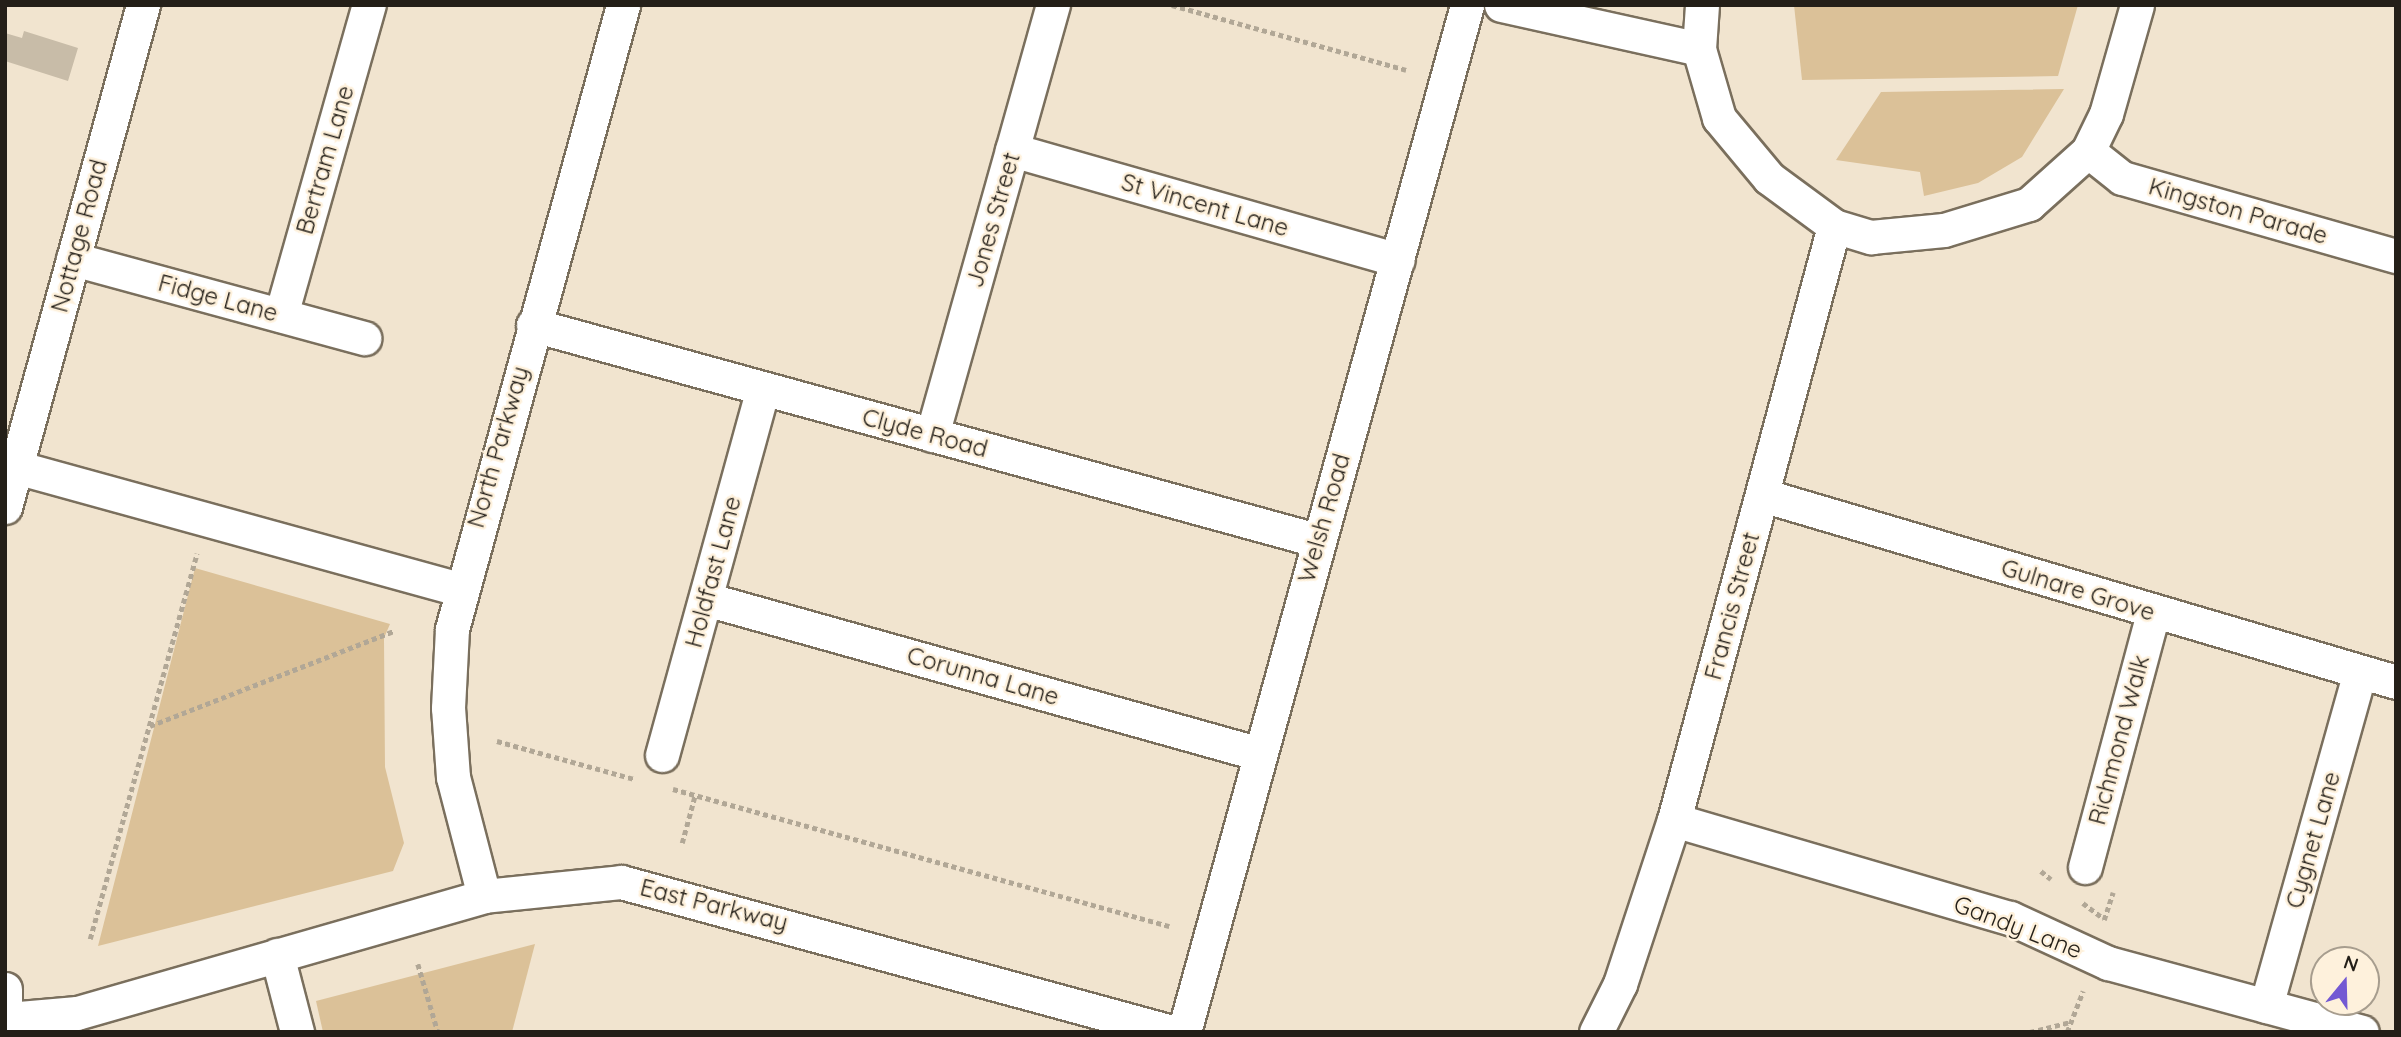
<!DOCTYPE html>
<html>
<head>
<meta charset="utf-8">
<style>
  body { margin:0 }
  #map { position:relative; width:2401px; height:1037px; overflow:hidden; background:#f1e4cf; font-family:Quicksand,sans-serif }
  div>[style] { position:absolute }
  .green>* { inset:0; background:#dbc198 }
  .building>* { inset:0; background:#c8bca8 }
  .path>* { height:4.5px; margin-top:-2.25px; transform-origin:0; background:repeating-linear-gradient(90deg,#b1a796 0 5px,transparent 0 8.5px) }
  .roads { filter:drop-shadow(2px 0 #7a6f5d) drop-shadow(-2px 0 #7a6f5d) drop-shadow(0 2px #7a6f5d) drop-shadow(0 -2px #7a6f5d) }
  .street>* { height:33px; margin:-16.5px; padding:0 16.5px; transform-origin:16.5px; border-radius:16.5px; background:#fff }
  span { translate:-50% -50%; white-space:nowrap; text-align:center; line-height:1.15; -webkit-text-stroke:5px #fef1dc; paint-order:stroke }
  .street-label { font-size:24px; color:#241f18 }
  .frame { position:absolute; inset:0; border:7px solid #241f18; pointer-events:none }
  .north { position:absolute; left:2310px; top:946px; width:70px; height:70px; box-sizing:border-box; background:#fef1dc; border:2px solid #a79d8e; border-radius:50%; rotate:19deg; font-size:19px; font-weight:700; line-height:28px; text-align:center; color:#241f18 }
  .north::after { content:''; display:block; margin:auto; width:24px; height:32px; background:#7359d3; clip-path:polygon(50% 0,100% 100%,50% 72%,0 100%) }
</style>
</head>
<body>
<div id="map">
  <div class="green">
    <i style="clip-path:polygon(1794px 5px,2078px 5px,2058px 76px,1802px 80px)"></i>
    <i style="clip-path:polygon(2064px 89px,2022px 157px,1978px 183px,1924px 196px,1920px 172px,1836px 160px,1881px 92px)"></i>
    <i style="clip-path:polygon(195px 568px,390px 624px,384px 638px,385px 767px,404px 843px,393px 871px,98px 946px)"></i>
    <i style="clip-path:polygon(535px 944px,512px 1032px,323px 1032px,316px 1001px)"></i>
  </div>
  <div class="building">
    <i style="clip-path:polygon(24px 31px,78px 48px,68px 81px,5px 61px,5px 33px,22px 38px)"></i>
  </div>
  <div class="path">
    <i style="left:1172px;top:5px;width:243px;rotate:15.5deg"></i>
    <i style="left:150px;top:726px;width:262px;rotate:-21.3deg"></i>
    <i style="left:497px;top:741px;width:142px;rotate:15.5deg"></i>
    <i style="left:673px;top:789px;width:515px;rotate:15.44deg"></i>
    <i style="left:682px;top:843px;width:50px;rotate:-74.8deg"></i>
    <i style="left:2041px;top:871px;width:13px;rotate:39deg"></i>
    <i style="left:2083px;top:903px;width:26px;rotate:37deg"></i>
    <i style="left:2104px;top:920px;width:29px;rotate:-72deg"></i>
    <i style="left:90px;top:939px;width:400px;rotate:-74.5deg"></i>
    <i style="left:418px;top:964px;width:71px;rotate:73.6deg"></i>
    <i style="left:2030px;top:1032px;width:41px;rotate:-14deg"></i>
    <i style="left:2067px;top:1032px;width:44px;rotate:-68.7deg"></i>
  </div>
  <div class="roads">
    <div class="street">
      <i style="left:1501px;top:5px;width:203px;rotate:12.5deg"></i>
      <i style="left:1702px;top:5px;width:44px;rotate:93.9deg"></i>
      <i style="left:1699px;top:49px;width:72px;rotate:73.8deg"></i>
      <i style="left:1719px;top:118px;width:78px;rotate:50.2deg"></i>
      <i style="left:1769px;top:178px;width:81px;rotate:36.4deg"></i>
      <i style="left:1834px;top:226px;width:39px;rotate:17deg"></i>
      <i style="left:1871px;top:237px;width:73px;rotate:-5.5deg"></i>
      <i style="left:1944px;top:230px;width:89px;rotate:-17deg"></i>
      <i style="left:2029px;top:204px;width:79px;rotate:-41.9deg"></i>
      <i style="left:2088px;top:151px;width:41px;rotate:-64.1deg"></i>
      <i style="left:2106px;top:114px;width:113px;rotate:-74.1deg"></i>
      <i style="left:1012px;top:150px;width:401px;rotate:15.9deg"></i>
      <i style="left:2088px;top:151px;width:43px;rotate:38.5deg"></i>
      <i style="left:2122px;top:178px;width:285px;rotate:15.9deg"></i>
      <i style="left:73px;top:259px;width:302px;rotate:15.2deg"></i>
      <i style="left:281px;top:315px;width:322px;rotate:-74.2deg"></i>
      <i style="left:533px;top:325px;width:812px;rotate:15.35deg"></i>
      <i style="left:932px;top:435px;width:447px;rotate:-74.3deg"></i>
      <i style="left:16px;top:467px;width:459px;rotate:15.4deg"></i>
      <i style="left:1762px;top:495px;width:661px;rotate:16.43deg"></i>
      <i style="left:5px;top:507px;width:521px;rotate:-74.63deg"></i>
      <i style="left:706px;top:599px;width:575px;rotate:15.63deg"></i>
      <i style="left:662px;top:755px;width:380px;rotate:-74.6deg"></i>
      <i style="left:1674px;top:820px;width:350px;rotate:16.3deg"></i>
      <i style="left:2010px;top:918px;width:108px;rotate:24.7deg"></i>
      <i style="left:2108px;top:963px;width:263px;rotate:15.2deg"></i>
      <i style="left:2085px;top:867px;width:263px;rotate:-75deg"></i>
      <i style="left:484px;top:896px;width:123px;rotate:-104.6deg"></i>
      <i style="left:453px;top:777px;width:69px;rotate:-94.1deg"></i>
      <i style="left:448px;top:708px;width:79px;rotate:-87.1deg"></i>
      <i style="left:452px;top:629px;width:647px;rotate:-74.67deg"></i>
      <i style="left:277px;top:955px;width:80px;rotate:75.4deg"></i>
      <i style="left:5px;top:989px;width:38px;rotate:90deg"></i>
      <i style="left:2266px;top:1006px;width:347px;rotate:-74.3deg"></i>
      <i style="left:8px;top:1019px;width:69px;rotate:-5deg"></i>
      <i style="left:77px;top:1013px;width:423px;rotate:-16deg"></i>
      <i style="left:484px;top:896px;width:138px;rotate:-5.8deg"></i>
      <i style="left:621px;top:882px;width:571px;rotate:15.23deg"></i>
      <i style="left:1184px;top:1032px;width:1065px;rotate:-74.59deg"></i>
      <i style="left:1596px;top:1032px;width:54px;rotate:-63.4deg"></i>
      <i style="left:1620px;top:984px;width:173px;rotate:-71.8deg"></i>
      <i style="left:1674px;top:820px;width:615px;rotate:-74.92deg"></i>
    </div>
  </div>
  <div class="street-label">
    <span style="left:325px;top:160px;rotate:-74deg">Bertram Lane</span>
    <span style="left:1205px;top:205px;rotate:16deg">St Vincent Lane</span>
    <span style="left:2238px;top:211px;rotate:16deg">Kingston Parade</span>
    <span style="left:993px;top:220px;rotate:-74deg">Jones Street</span>
    <span style="left:79px;top:236px;rotate:-75deg">Nottage Road</span>
    <span style="left:218px;top:298px;rotate:15deg">Fidge Lane</span>
    <span style="left:925px;top:433px;rotate:15deg">Clyde Road</span>
    <span style="left:498px;top:447px;rotate:-74deg">North Parkway</span>
    <span style="left:1324px;top:518px;rotate:-74deg">Welsh Road</span>
    <span style="left:713px;top:572px;rotate:-75deg">Holdfast Lane</span>
    <span style="left:2078px;top:590px;rotate:17deg">Gulnare Grove</span>
    <span style="left:1732px;top:606px;rotate:-75deg">Francis Street</span>
    <span style="left:983px;top:676px;rotate:16deg">Corunna Lane</span>
    <span style="left:2119px;top:740px;rotate:-75deg">Richmond Walk</span>
    <span style="left:2313px;top:840px;rotate:-74deg">Cygnet Lane</span>
    <span style="left:714px;top:905px;rotate:14deg">East Parkway</span>
    <span style="left:2018px;top:927px;rotate:21deg">Gandy Lane</span>
  </div>
  <div class="frame"></div>
  <div class="north">N</div>
</div>
</body>
</html>
